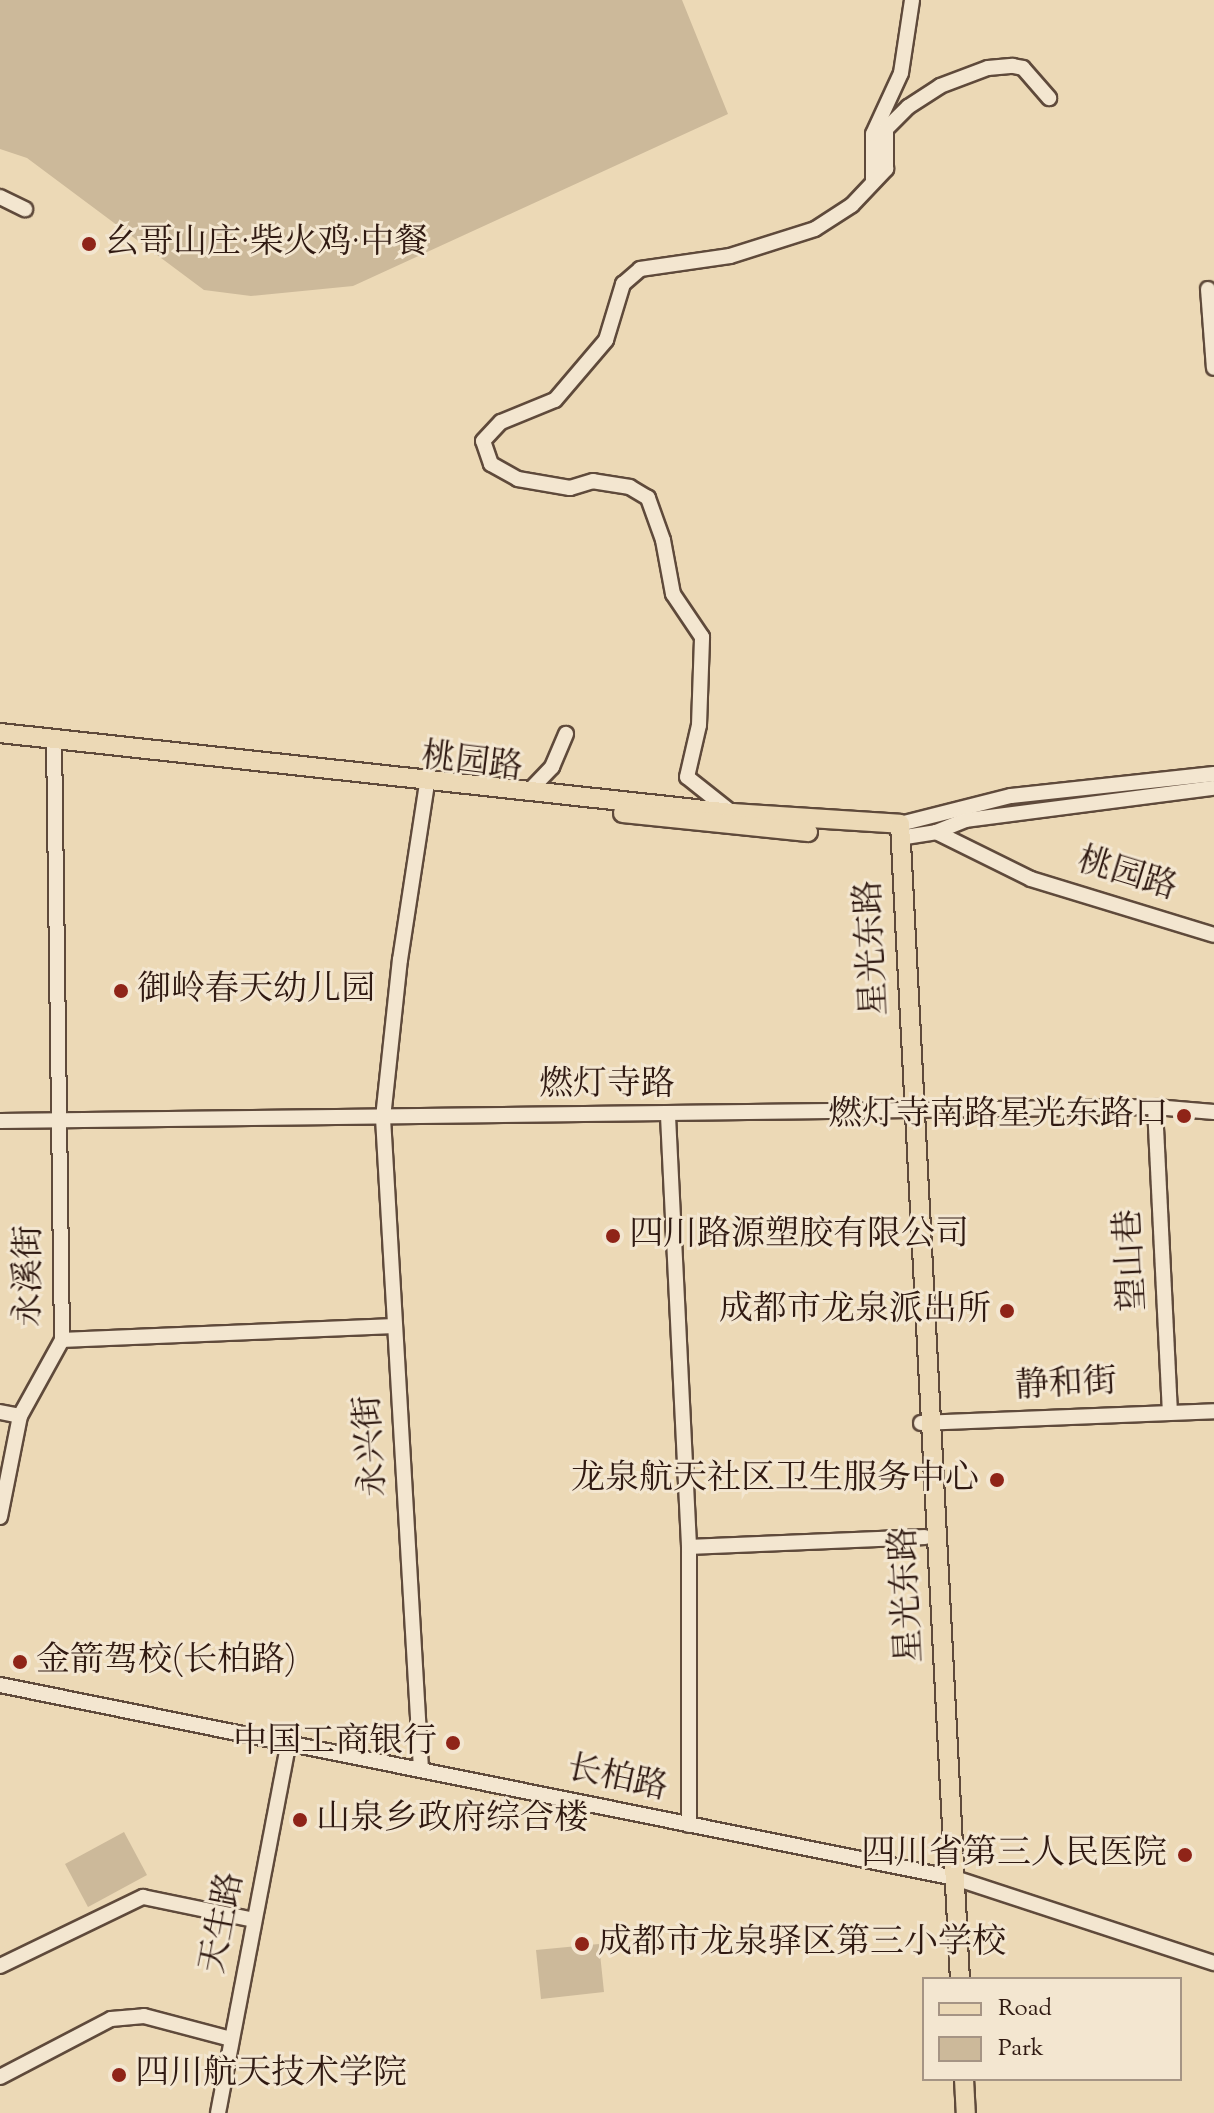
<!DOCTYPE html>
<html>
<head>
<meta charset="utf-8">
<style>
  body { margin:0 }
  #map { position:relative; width:1214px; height:2113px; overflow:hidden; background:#ecd9b6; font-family:"Sorts Mill Goudy","Noto Serif SC",serif }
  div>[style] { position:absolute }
  .green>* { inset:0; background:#ccb99a }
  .roads { filter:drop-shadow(2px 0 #5f4a3b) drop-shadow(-2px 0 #5f4a3b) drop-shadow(0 2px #5f4a3b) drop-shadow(0 -2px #5f4a3b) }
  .minor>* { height:14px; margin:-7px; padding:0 7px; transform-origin:7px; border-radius:7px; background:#f3e6d0 }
  .major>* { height:18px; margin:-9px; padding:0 9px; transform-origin:9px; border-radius:9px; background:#ecd9b6 }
  .dots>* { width:22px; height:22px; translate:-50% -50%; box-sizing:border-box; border:4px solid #f3e6d0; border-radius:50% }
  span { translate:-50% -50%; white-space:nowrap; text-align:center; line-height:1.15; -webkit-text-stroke:6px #f3e6d0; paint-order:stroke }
  .poi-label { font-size:34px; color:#301a12 }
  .left { translate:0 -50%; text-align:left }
  .right { translate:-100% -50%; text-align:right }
  .street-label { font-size:34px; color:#301a12 }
  .legend { position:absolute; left:922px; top:1977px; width:260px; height:104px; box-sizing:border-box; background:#f3e6d0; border:2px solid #a59484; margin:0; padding:10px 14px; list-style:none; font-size:24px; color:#301a12 }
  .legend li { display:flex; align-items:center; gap:16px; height:40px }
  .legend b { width:40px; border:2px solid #a59484 }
</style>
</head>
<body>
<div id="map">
  <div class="green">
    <i style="clip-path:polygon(0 0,682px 0,728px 114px,353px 286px,251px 296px,204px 290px,27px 158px,0 149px)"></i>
    <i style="clip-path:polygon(124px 1832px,147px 1875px,88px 1907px,65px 1864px)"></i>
    <i style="clip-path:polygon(599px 1944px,604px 1992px,541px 1999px,536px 1950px)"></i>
  </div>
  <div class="roads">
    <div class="minor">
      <i style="left:873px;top:181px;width:47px;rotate:-90deg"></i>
      <i style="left:873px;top:134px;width:67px;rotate:-65.3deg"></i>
      <i style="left:901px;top:73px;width:74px;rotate:-81.4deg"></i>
      <i style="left:0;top:197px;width:28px;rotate:26deg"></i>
      <i style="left:1208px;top:289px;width:79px;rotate:85.7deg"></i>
      <i style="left:530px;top:790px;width:32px;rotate:-46deg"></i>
      <i style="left:552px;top:767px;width:36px;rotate:-67deg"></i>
      <i style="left:731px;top:812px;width:56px;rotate:-141.5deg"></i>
      <i style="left:687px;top:777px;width:53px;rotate:-77deg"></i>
      <i style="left:699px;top:725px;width:88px;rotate:-88deg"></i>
      <i style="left:702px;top:637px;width:52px;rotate:-124deg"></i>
      <i style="left:673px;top:594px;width:55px;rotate:-100.5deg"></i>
      <i style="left:663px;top:540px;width:45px;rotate:-109.7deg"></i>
      <i style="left:648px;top:498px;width:21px;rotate:-149deg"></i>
      <i style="left:630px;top:487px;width:37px;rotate:-171deg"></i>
      <i style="left:593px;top:481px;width:24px;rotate:163deg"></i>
      <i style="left:570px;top:488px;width:53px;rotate:-170.2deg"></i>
      <i style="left:518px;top:479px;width:31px;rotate:-151deg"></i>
      <i style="left:491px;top:464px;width:24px;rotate:-109deg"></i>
      <i style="left:483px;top:441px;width:26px;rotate:-47deg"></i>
      <i style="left:501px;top:422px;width:58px;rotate:-22.2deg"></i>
      <i style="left:555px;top:400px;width:79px;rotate:-49.6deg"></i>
      <i style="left:606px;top:340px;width:59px;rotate:-73.1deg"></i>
      <i style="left:623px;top:284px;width:23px;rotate:-41deg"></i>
      <i style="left:640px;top:269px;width:91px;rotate:-8.2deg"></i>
      <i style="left:730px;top:256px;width:89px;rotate:-17.6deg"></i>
      <i style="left:815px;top:229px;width:44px;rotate:-33deg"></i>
      <i style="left:852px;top:205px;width:50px;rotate:-46.6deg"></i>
      <i style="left:886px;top:169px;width:40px;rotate:-90deg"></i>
      <i style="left:886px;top:129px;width:31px;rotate:-45deg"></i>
      <i style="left:908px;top:107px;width:38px;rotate:-33deg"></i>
      <i style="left:940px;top:86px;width:51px;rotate:-20.6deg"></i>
      <i style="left:988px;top:68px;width:25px;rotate:-5deg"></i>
      <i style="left:1013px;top:66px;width:10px;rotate:11deg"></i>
      <i style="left:1023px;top:68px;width:40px;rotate:49deg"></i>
      <i style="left:900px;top:824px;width:114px;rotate:-14.2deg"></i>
      <i style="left:1011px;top:796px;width:204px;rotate:-6.2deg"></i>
      <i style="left:936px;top:832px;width:106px;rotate:26.3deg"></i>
      <i style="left:1031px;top:879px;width:191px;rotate:17deg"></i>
      <i style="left:899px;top:838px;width:37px;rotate:-9deg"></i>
      <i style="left:936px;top:832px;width:32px;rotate:-22deg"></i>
      <i style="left:966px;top:820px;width:250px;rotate:-7.4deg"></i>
      <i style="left:1155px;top:1107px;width:302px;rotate:87.2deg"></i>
      <i style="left:668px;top:1116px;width:432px;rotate:87.2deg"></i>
      <i style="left:689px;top:1547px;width:278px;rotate:90deg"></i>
      <i style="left:0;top:1121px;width:1155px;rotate:-0.69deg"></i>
      <i style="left:1155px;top:1107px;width:59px;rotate:4.8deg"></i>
      <i style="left:62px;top:1340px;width:332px;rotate:-2.4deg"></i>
      <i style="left:0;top:1412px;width:20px;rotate:11deg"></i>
      <i style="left:921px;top:1423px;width:293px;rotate:-2.3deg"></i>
      <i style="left:0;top:1517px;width:103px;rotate:-78.8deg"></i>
      <i style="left:20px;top:1416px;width:87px;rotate:-61.1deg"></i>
      <i style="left:62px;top:1340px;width:601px;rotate:-90.76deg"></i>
      <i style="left:689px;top:1547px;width:236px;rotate:-2.4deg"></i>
      <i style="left:0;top:1685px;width:974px;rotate:11.43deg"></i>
      <i style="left:955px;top:1878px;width:273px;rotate:18.2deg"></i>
      <i style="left:421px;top:1769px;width:652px;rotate:-93.34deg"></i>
      <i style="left:383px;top:1118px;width:159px;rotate:-83.9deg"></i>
      <i style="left:400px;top:960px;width:184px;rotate:-81.3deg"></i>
      <i style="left:0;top:1966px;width:159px;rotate:-25.8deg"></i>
      <i style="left:143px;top:1897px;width:113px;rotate:11.7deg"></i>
      <i style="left:0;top:2077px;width:125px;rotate:-27.6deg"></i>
      <i style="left:111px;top:2019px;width:33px;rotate:-5deg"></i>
      <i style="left:144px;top:2016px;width:90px;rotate:14.8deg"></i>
      <i style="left:218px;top:2113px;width:375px;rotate:-79.2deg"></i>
    </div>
    <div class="major">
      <i style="left:0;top:733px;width:736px;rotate:6.24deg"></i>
      <i style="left:732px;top:813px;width:168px;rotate:3.7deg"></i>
      <i style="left:900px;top:824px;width:1157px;rotate:87.03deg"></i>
      <i style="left:623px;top:813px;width:186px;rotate:5.9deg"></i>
      <i style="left:964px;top:2079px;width:34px;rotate:87deg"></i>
    </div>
  </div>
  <div class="dots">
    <i style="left:89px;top:244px;background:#8f2418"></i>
    <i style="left:121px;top:991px;background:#8f2418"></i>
    <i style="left:1184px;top:1116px;background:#8f2418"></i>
    <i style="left:613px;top:1236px;background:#8f2418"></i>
    <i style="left:1007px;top:1311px;background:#8f2418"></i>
    <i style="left:997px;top:1480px;background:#8f2418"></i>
    <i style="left:20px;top:1662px;background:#8f2418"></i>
    <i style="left:453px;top:1743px;background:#8f2418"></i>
    <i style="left:300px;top:1820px;background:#8f2418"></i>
    <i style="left:1185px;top:1855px;background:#8f2418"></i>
    <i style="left:582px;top:1944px;background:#8f2418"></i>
    <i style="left:119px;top:2075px;background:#8f2418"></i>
  </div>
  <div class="poi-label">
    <span class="left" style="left:105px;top:244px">幺哥山庄·柴火鸡·中餐</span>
    <span class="left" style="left:137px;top:991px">御岭春天幼儿园</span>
    <span class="right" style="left:1168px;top:1116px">燃灯寺南路星光东路口</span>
    <span class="left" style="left:629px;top:1236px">四川路源塑胶有限公司</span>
    <span class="right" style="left:991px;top:1311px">成都市龙泉派出所</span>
    <span class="right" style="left:979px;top:1480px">龙泉航天社区卫生服务中心</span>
    <span class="left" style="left:36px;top:1662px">金箭驾校(长柏路)</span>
    <span class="right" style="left:437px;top:1743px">中国工商银行</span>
    <span class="left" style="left:316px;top:1820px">山泉乡政府综合楼</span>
    <span class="right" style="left:1167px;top:1855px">四川省第三人民医院</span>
    <span class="left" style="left:598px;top:1944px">成都市龙泉驿区第三小学校</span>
    <span class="left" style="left:135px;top:2075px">四川航天技术学院</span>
  </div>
  <div class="street-label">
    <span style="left:472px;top:763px;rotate:7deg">桃园路</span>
    <span style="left:1127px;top:875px;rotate:17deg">桃园路</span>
    <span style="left:873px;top:948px;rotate:-93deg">星光东路</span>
    <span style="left:607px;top:1086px">燃灯寺路</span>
    <span style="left:1132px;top:1260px;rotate:-93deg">望山巷</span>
    <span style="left:30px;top:1276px;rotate:-90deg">永溪街</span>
    <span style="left:1066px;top:1385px;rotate:-3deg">静和街</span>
    <span style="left:372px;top:1446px;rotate:-94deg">永兴街</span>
    <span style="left:908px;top:1595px;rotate:-93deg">星光东路</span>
    <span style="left:617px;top:1779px;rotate:12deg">长柏路</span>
    <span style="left:223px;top:1923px;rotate:-79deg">天生路</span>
  </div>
  <ul class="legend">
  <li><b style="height:10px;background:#ecd9b6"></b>Road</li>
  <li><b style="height:22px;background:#ccb99a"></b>Park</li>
  </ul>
</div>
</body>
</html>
